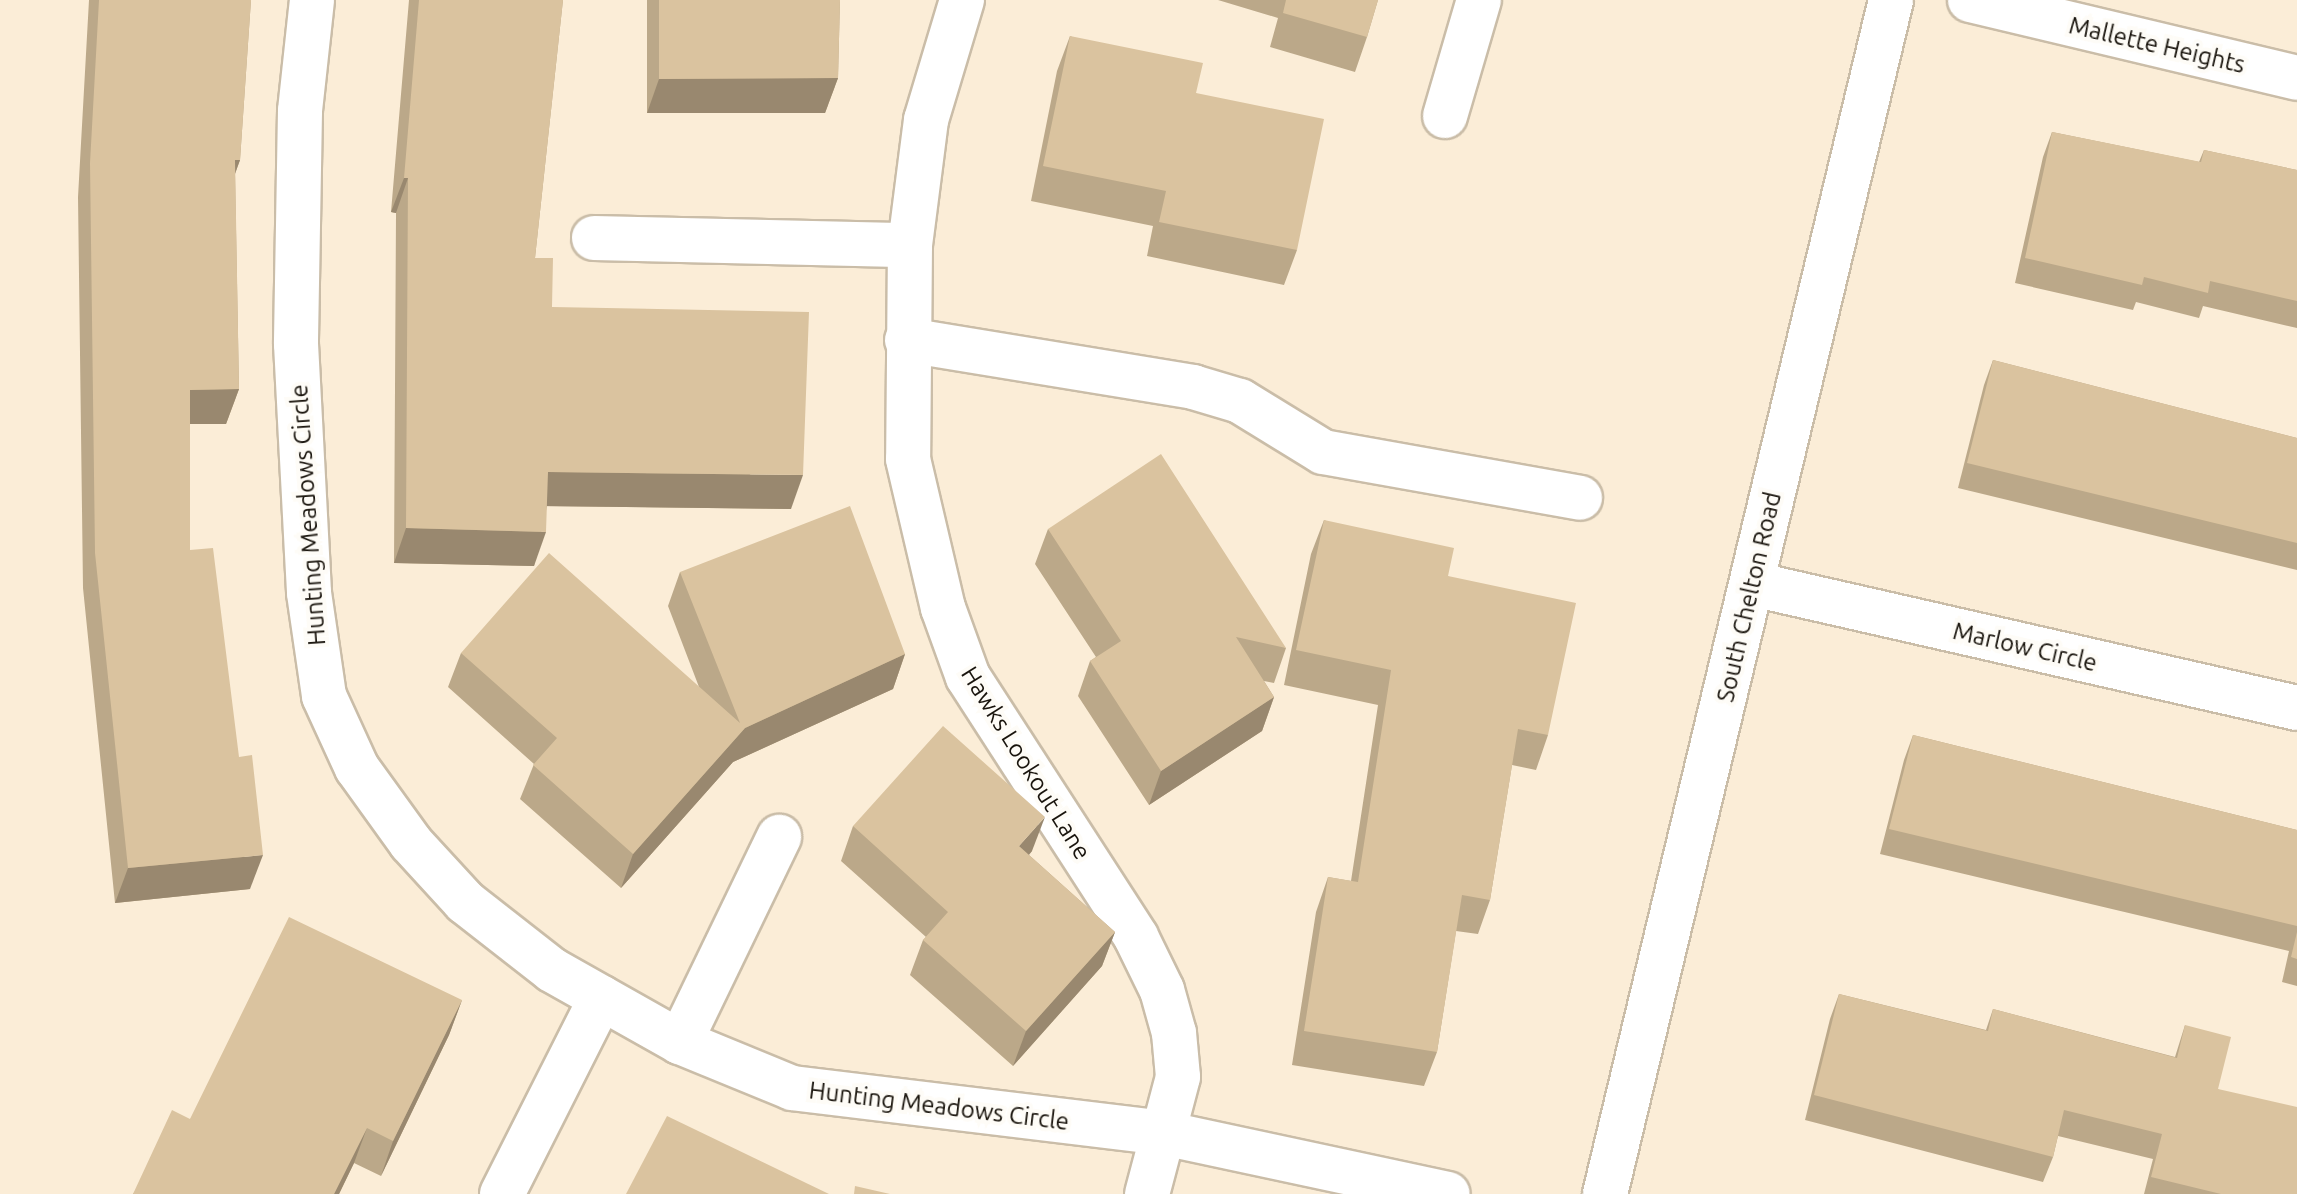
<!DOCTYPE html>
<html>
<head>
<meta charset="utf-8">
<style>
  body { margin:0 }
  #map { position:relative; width:2297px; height:1194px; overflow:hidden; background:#fbedd7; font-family:Ubuntu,sans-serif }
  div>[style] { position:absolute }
  .roads { filter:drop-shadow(2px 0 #cabda8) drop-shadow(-2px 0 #cabda8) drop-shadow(0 2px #cabda8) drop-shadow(0 -2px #cabda8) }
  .minor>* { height:44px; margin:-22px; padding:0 22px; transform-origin:22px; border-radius:22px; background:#fff }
  .major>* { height:44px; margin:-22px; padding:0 22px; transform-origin:22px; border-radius:22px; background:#fff }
  .wall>* { inset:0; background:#bba889 }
  .shaded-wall>* { inset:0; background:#99886f }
  .building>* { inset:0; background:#dac39f }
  span { translate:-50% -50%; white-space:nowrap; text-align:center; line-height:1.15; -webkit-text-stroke:8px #fefcf7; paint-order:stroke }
  .street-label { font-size:24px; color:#19140d }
</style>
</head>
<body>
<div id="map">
  <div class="roads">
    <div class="minor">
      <i style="left:312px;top:0;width:112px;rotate:96.2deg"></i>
      <i style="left:300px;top:111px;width:233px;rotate:91deg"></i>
      <i style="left:296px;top:344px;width:249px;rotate:87deg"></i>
      <i style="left:309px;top:593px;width:104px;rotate:81.7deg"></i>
      <i style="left:324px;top:696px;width:79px;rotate:65.4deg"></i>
      <i style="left:357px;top:768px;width:92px;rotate:54.2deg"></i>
      <i style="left:411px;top:843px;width:80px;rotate:47.5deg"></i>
      <i style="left:465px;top:902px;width:110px;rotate:38deg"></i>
      <i style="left:552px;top:970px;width:147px;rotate:29.4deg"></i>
      <i style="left:680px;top:1042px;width:121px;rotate:22.3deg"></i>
      <i style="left:792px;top:1088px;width:375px;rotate:6.9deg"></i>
      <i style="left:1164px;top:1133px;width:290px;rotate:12.1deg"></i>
      <i style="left:962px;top:0;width:125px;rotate:106.7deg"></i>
      <i style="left:926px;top:120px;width:126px;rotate:97.3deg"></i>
      <i style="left:910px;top:245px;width:214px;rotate:90.5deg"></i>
      <i style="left:908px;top:459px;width:153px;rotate:76.8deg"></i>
      <i style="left:943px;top:608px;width:73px;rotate:70.1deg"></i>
      <i style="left:968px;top:677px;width:310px;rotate:57.1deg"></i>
      <i style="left:1136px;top:937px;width:59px;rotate:63.9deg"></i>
      <i style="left:1162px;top:990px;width:45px;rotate:74.4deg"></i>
      <i style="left:1174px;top:1033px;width:44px;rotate:84.8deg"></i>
      <i style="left:1178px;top:1077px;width:121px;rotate:104.8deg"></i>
      <i style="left:1970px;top:0;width:336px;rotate:13.4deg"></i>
      <i style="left:1445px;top:116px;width:121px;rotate:-73.7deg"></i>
      <i style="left:594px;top:238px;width:316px;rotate:1.3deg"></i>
      <i style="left:907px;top:340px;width:290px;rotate:9.3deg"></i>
      <i style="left:1193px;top:387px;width:49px;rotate:16.6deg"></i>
      <i style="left:1240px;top:401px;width:97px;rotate:31.6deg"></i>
      <i style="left:1323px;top:452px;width:261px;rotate:10.1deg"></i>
      <i style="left:1753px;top:584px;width:558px;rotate:12.84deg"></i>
      <i style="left:680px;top:1042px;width:228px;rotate:-64.2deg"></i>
      <i style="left:502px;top:1194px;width:220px;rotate:-63.2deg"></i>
    </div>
    <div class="major">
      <i style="left:1605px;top:1194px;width:1228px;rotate:-76.53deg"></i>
    </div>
  </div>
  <div class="wall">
    <i style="clip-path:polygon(89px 0,251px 0,240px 160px,235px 174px,239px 389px,226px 424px,190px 424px,190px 550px,250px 889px,115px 903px,83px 588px,78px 197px)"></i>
    <i style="clip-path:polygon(409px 0,563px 0,535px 258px,552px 307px,791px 509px,547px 506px,534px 566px,394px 563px,396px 213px,391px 212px)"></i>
    <i style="clip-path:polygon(647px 0,840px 0,838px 78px,825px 113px,647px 113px)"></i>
    <i style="clip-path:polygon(1218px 0,1378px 0,1367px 37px,1355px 72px,1270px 47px,1278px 18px)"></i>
    <i style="clip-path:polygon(1070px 36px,1196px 93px,1297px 250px,1284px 285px,1147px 256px,1153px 226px,1031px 201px,1057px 71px)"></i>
    <i style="clip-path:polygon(2052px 132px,2199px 162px,2204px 150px,2297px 170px,2297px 328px,2203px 306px,2199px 318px,2136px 302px,2133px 310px,2015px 283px,2043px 157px)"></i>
    <i style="clip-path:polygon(1993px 360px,2297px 438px,2297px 570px,1958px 488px,1984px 385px)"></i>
    <i style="clip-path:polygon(1324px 520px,1448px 576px,1548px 735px,1536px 770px,1512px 765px,1490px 900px,1478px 934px,1456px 931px,1437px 1052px,1424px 1086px,1292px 1065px,1316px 912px,1328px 877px,1351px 881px,1378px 705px,1284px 685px,1311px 554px)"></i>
    <i style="clip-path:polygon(1048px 529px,1286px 648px,1274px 683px,1264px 681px,1274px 697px,1262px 731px,1149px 805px,1078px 696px,1090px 661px,1096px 657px,1035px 564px)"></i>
    <i style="clip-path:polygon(680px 572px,905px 654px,893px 689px,733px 762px,621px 888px,520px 799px,534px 764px,448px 687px,461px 653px,699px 687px,668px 606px)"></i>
    <i style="clip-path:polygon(1913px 735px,2297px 830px,2297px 986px,2282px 982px,2289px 951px,1880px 854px,1904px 760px)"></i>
    <i style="clip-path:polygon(853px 826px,1032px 851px,1029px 855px,1115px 932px,1102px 966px,1013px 1066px,910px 975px,923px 940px,926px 937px,841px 861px)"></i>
    <i style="clip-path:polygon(1839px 994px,1986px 1030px,1993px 1009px,2175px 1057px,2185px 1025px,2218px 1089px,2297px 1194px,2144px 1194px,2153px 1159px,2058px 1136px,2053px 1157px,2043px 1182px,1805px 1120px,1830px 1019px)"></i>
    <i style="clip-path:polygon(462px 1000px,449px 1035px,381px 1176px,354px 1163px,339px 1194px,133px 1194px,190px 1119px)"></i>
  </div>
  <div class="shaded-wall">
    <i style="clip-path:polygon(838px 78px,825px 113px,647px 113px,659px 79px)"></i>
    <i style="clip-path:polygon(235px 160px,240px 160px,227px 195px)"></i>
    <i style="clip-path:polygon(404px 178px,408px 178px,396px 213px,391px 212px)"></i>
    <i style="clip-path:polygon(239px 389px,226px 424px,177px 424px,190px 390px)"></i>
    <i style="clip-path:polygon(548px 472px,803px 475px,791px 509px,535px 506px)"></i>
    <i style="clip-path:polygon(406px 528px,546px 532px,534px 566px,394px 563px)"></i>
    <i style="clip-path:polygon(905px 654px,893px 689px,733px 762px,621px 888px,633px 854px,745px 728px)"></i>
    <i style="clip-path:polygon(1274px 697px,1262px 731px,1149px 805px,1161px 771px)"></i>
    <i style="clip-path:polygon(1045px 817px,1032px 851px,1006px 881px,1019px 846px)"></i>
    <i style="clip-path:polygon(263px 855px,250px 889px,115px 903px,128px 868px)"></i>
    <i style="clip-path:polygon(1115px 932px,1102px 966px,1013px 1066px,1026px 1031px)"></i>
    <i style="clip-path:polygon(462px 1000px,449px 1035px,381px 1176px,393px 1141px)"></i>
    <i style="clip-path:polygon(367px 1128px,354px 1163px,339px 1194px,334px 1194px)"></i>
  </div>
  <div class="building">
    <i style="clip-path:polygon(99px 0,251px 0,240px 160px,235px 160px,239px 389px,190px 390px,190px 550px,213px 548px,239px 757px,252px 755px,263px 855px,128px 868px,95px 553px,90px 163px)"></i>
    <i style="clip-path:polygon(419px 0,563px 0,535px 258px,553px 258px,552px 307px,809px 312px,803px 475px,548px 472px,546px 532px,406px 528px,408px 178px,404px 178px)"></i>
    <i style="clip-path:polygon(659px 0,840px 0,838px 78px,659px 79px)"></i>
    <i style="clip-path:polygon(1286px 0,1378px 0,1367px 37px,1283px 13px)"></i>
    <i style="clip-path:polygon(1070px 36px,1203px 63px,1196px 93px,1324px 119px,1297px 250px,1159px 222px,1166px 191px,1043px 166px)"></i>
    <i style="clip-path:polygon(2052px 132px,2201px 162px,2204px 150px,2297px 170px,2297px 301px,2210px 281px,2208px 293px,2144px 277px,2142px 285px,2025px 258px)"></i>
    <i style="clip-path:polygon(1993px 360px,2297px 438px,2297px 543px,1967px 463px)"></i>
    <i style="clip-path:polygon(1161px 454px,1286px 648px,1236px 637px,1274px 697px,1161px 771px,1090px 661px,1121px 641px,1048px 529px)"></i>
    <i style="clip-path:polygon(850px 506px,905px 654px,745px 728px,633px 854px,533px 765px,557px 738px,461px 653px,549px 553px,740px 723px,680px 572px)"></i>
    <i style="clip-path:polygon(1324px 520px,1454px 548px,1448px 576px,1576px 603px,1548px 735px,1518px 729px,1490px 900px,1462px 895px,1437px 1052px,1304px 1031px,1328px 877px,1358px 882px,1391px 670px,1296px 650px)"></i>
    <i style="clip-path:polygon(943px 726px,1045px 817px,1019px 846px,1115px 932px,1026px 1031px,923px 940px,948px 912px,853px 826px)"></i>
    <i style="clip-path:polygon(1913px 735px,2297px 830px,2297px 926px,1889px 829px)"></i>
    <i style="clip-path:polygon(289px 917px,462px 1000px,393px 1141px,367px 1128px,334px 1194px,133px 1194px,172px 1110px,190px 1119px)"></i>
    <i style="clip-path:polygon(2297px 932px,2297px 959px,2291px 957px)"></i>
    <i style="clip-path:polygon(1839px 994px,1988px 1031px,1993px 1009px,2177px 1058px,2185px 1025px,2231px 1037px,2218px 1089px,2297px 1107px,2297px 1194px,2221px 1194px,2151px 1177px,2162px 1134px,2064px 1110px,2053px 1157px,1814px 1095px)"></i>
    <i style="clip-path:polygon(667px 1116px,829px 1194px,626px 1194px)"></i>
    <i style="clip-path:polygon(855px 1186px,890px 1194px,854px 1194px)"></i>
  </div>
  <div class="street-label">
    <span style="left:2157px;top:45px;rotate:13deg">Mallette Heights</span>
    <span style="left:308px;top:515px;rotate:-94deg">Hunting Meadows Circle</span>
    <span style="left:1749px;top:597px;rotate:-77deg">South Chelton Road</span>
    <span style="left:2025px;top:647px;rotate:13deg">Marlow Circle</span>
    <span style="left:1026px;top:763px;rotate:58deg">Hawks Lookout Lane</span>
    <span style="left:939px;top:1106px;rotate:7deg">Hunting Meadows Circle</span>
  </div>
</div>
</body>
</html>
